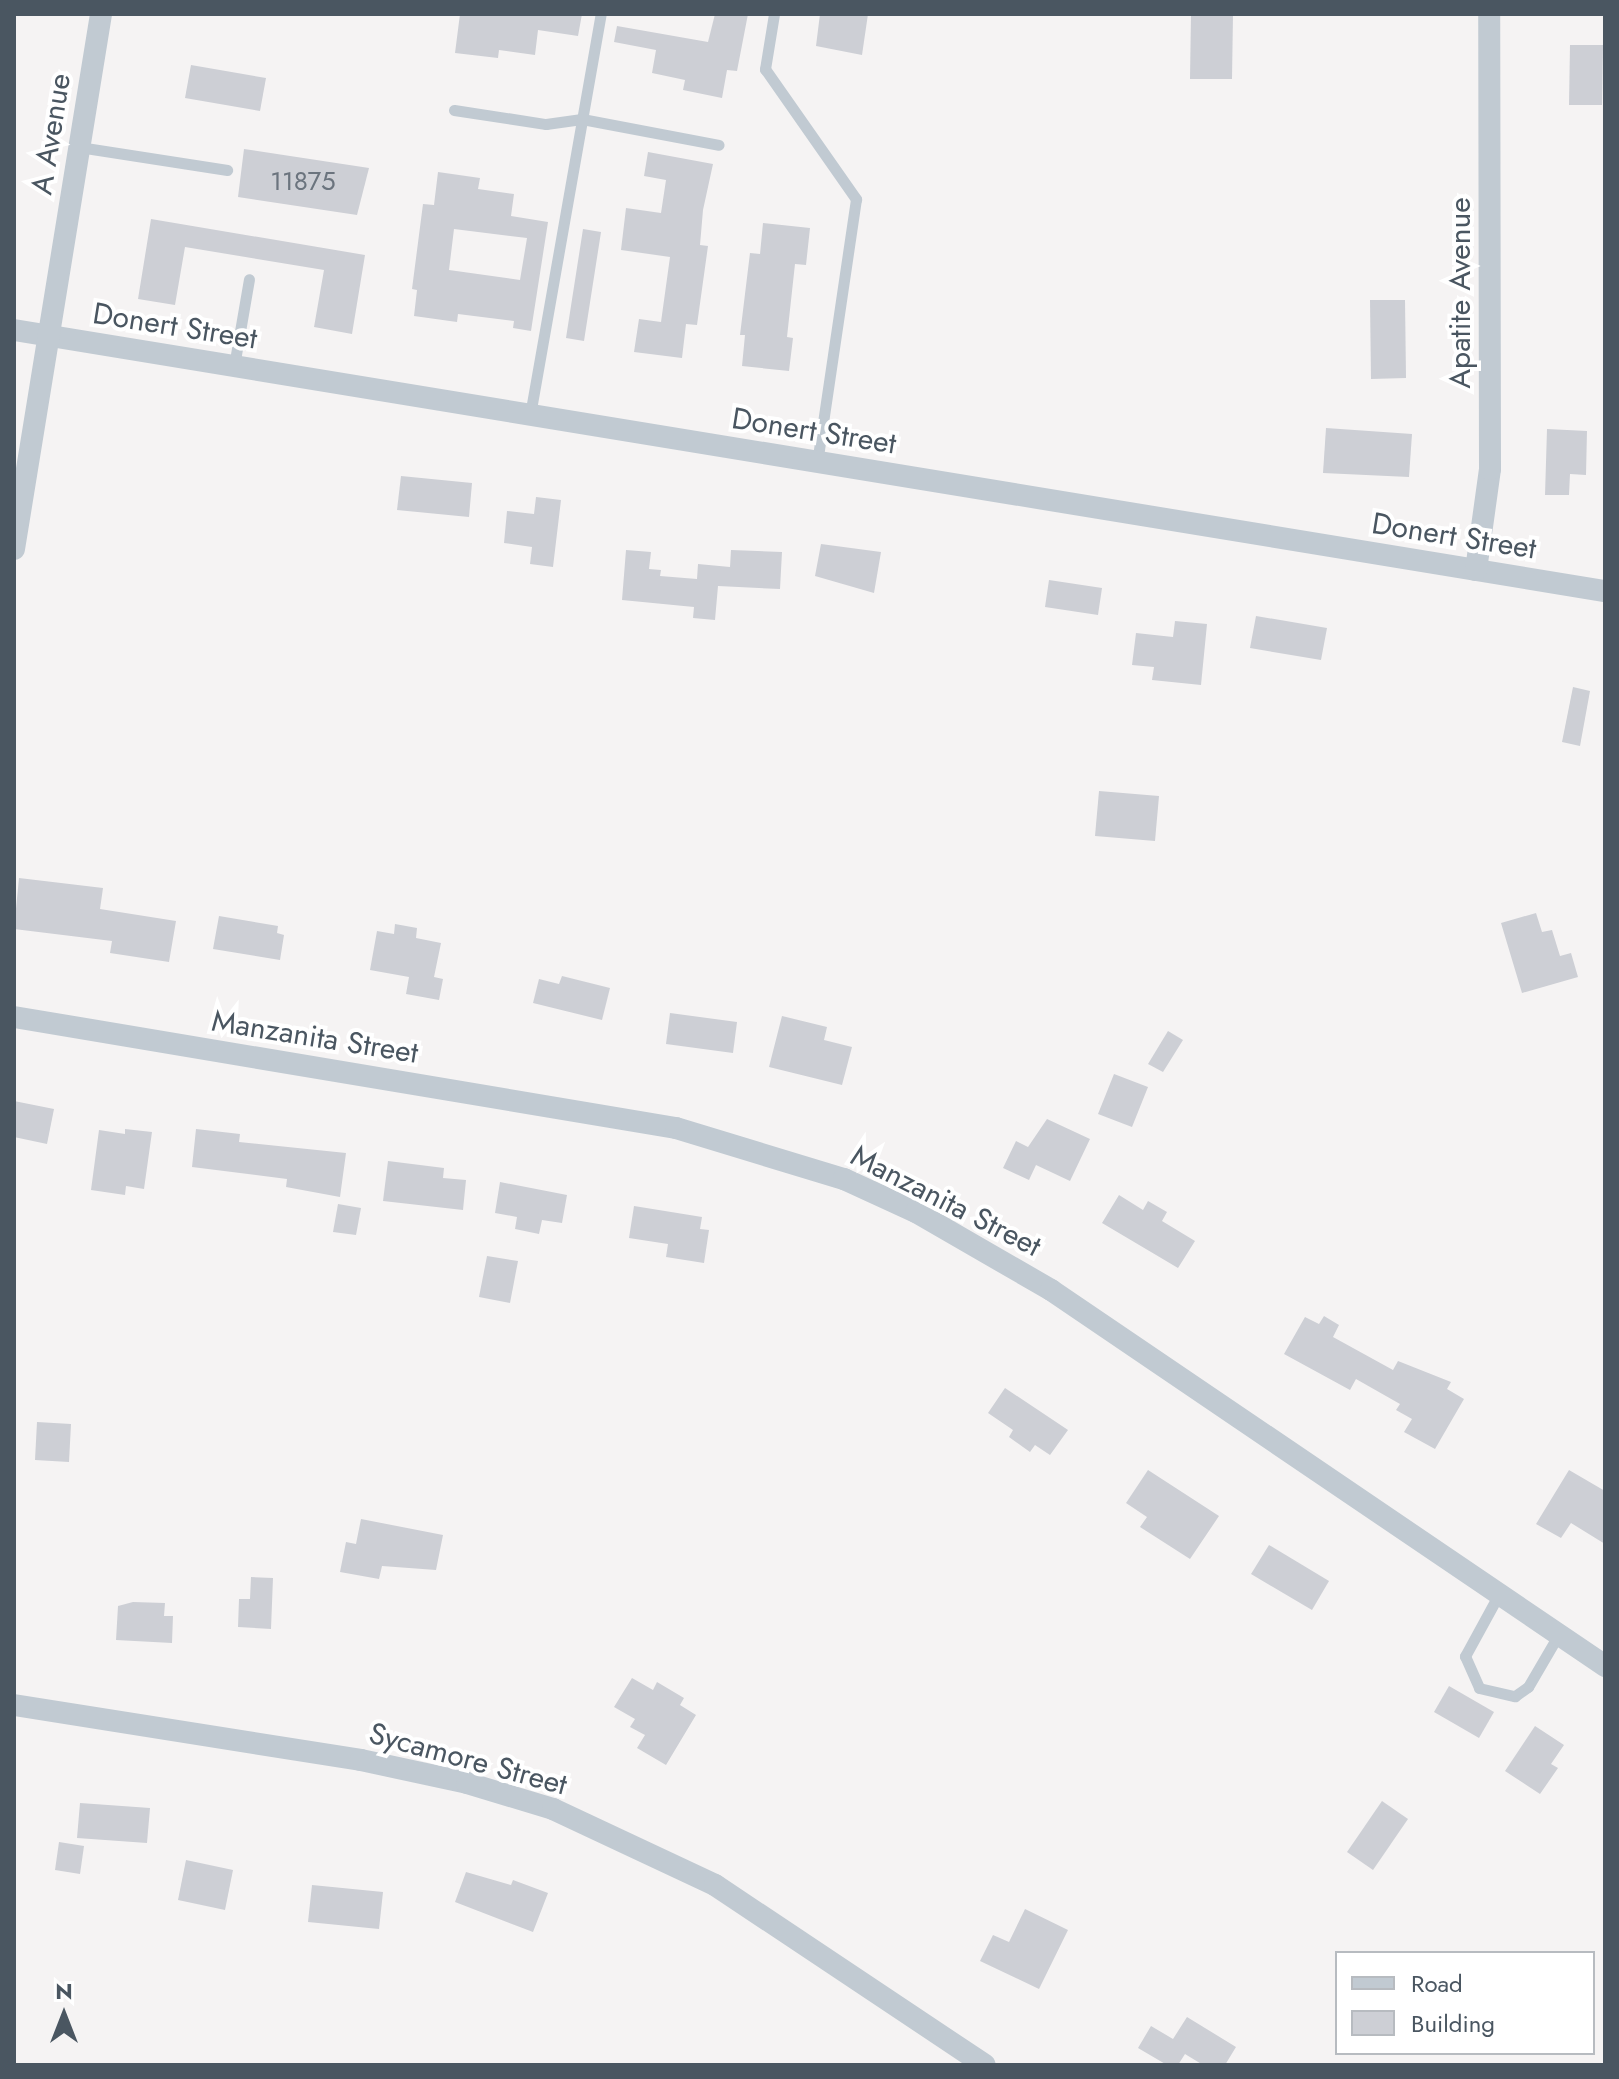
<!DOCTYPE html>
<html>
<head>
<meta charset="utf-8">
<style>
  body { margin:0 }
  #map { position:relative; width:1619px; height:2079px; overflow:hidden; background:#f5f3f3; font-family:Jost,sans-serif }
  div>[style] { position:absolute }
  .building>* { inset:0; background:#cdcfd5 }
  .lane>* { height:11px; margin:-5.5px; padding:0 5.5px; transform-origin:5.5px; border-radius:5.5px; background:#c1cad2 }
  .street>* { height:22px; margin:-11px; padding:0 11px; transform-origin:11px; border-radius:11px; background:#c1cad2 }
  span { translate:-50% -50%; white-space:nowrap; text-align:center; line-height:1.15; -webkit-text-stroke:8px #fff; paint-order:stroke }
  .number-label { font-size:26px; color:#6b747e }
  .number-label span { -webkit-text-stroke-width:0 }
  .street-label { font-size:30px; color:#4a5661 }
  .frame { position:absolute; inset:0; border:16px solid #4a5661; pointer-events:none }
  .legend { position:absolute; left:1335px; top:1951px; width:260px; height:104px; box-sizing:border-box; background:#fff; border:2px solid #b7bbc0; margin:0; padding:10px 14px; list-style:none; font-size:24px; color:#4a5661 }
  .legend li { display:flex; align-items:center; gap:16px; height:40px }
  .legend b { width:40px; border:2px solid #b7bbc0 }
  .north { position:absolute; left:24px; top:1975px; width:80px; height:80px; -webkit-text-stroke:6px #fff; paint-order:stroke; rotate:0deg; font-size:22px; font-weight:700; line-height:32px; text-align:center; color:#4a5661 }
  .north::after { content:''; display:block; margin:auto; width:28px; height:36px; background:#4a5661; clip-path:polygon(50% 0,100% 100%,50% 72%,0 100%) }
</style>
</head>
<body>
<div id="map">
  <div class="building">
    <i style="clip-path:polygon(460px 14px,582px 14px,578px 36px,538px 30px,535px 55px,499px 50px,498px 58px,455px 53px)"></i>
    <i style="clip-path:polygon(715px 14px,748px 14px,737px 71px,727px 70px,722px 98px,683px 90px,685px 80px,652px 73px,656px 50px,614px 42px,617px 26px,708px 42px)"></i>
    <i style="clip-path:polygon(820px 14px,868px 14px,862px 55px,816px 46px)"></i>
    <i style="clip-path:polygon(1191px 14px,1233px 14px,1232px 79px,1190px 79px)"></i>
    <i style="clip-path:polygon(1570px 45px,1603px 45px,1602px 105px,1569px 105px)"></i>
    <i style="clip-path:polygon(191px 65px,266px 78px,260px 111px,185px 98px)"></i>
    <i style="clip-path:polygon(244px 149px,369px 168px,357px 215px,238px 197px)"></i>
    <i style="clip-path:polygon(648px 152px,713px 164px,703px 210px,700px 245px,708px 246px,697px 325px,686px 324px,682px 358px,634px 352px,639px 319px,661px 322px,670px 257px,621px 250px,626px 208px,661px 213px,666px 180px,644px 176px)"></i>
    <i style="clip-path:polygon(evenodd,438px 172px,480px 178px,478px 189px,514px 194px,511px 216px,548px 222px,531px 331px,513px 328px,514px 321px,458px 314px,457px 322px,414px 316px,417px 290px,412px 289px,423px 204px,434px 205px,438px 172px,454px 229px,527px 238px,520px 280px,449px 270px,454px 229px)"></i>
    <i style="clip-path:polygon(151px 219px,365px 255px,352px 334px,314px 327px,324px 270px,185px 247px,175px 305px,138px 299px)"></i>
    <i style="clip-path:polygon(763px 223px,810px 228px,806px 265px,795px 264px,787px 337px,793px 338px,789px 371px,742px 366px,745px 335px,740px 335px,750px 253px,760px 254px)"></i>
    <i style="clip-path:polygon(583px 229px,601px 232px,584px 341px,566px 338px)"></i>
    <i style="clip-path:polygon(1370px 300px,1405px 300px,1406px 378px,1371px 379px)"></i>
    <i style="clip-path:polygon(1326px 428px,1412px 434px,1409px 477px,1323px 473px)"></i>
    <i style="clip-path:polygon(1547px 429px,1587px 431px,1586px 475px,1570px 474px,1569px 495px,1545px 495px)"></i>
    <i style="clip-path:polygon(401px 476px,472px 483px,469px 517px,397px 510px)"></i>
    <i style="clip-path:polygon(536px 497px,561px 500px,553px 567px,530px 564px,532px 547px,504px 543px,507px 511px,534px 514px)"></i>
    <i style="clip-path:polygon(821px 544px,881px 552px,874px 593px,815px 576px)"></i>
    <i style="clip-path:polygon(626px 550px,651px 552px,649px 569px,661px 570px,660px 576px,697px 579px,698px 564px,730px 567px,731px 550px,782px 552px,780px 589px,718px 586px,715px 620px,693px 618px,694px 607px,622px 600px)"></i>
    <i style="clip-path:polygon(1049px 580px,1102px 588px,1098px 615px,1045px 607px)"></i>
    <i style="clip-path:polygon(1256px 616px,1327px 628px,1321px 660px,1250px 648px)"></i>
    <i style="clip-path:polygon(1175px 621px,1207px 624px,1201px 685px,1152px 680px,1154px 667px,1132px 665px,1136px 633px,1173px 637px)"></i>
    <i style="clip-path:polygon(1573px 687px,1590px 691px,1580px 746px,1562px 742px)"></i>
    <i style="clip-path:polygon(1099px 791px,1159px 796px,1155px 841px,1095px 836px)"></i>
    <i style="clip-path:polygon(19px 878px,103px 888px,100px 909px,176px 921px,169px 962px,110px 953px,112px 941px,14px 929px)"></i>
    <i style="clip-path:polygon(1536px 913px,1542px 932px,1552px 930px,1560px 956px,1571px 953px,1578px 977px,1522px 993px,1501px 923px)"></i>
    <i style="clip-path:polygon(219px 916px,278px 926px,277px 933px,284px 935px,280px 960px,213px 949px)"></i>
    <i style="clip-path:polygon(395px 924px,417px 928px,416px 938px,441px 943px,434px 977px,443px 979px,439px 1000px,406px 994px,409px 977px,370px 970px,377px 931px,394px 934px)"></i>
    <i style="clip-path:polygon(562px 976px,610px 988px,602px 1020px,533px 1003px,539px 979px,559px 984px)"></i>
    <i style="clip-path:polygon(670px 1013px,737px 1022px,733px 1053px,666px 1044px)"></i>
    <i style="clip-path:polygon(782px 1016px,827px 1027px,824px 1040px,852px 1047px,842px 1085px,769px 1067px)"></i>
    <i style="clip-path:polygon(1168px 1031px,1183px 1040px,1163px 1072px,1148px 1064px)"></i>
    <i style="clip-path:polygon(1114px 1074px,1148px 1087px,1132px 1127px,1098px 1114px)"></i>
    <i style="clip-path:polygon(14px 1101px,54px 1109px,47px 1144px,14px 1137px)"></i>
    <i style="clip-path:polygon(1047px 1119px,1090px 1139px,1070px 1181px,1036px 1165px,1029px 1180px,1003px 1168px,1016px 1141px,1028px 1147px)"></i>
    <i style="clip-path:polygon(125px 1129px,152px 1132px,144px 1189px,126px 1186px,125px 1195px,91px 1190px,99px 1130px,125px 1134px)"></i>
    <i style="clip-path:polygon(196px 1129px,240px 1134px,239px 1142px,346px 1153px,340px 1197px,286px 1187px,287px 1179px,192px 1167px)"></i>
    <i style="clip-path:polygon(388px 1161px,444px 1168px,443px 1178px,466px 1180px,463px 1210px,383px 1201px)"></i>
    <i style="clip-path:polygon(500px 1182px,567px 1195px,562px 1223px,542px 1220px,539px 1234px,515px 1229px,517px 1217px,495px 1213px)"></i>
    <i style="clip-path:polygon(1119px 1195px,1143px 1210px,1148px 1201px,1167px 1212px,1162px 1221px,1195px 1241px,1178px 1268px,1102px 1223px)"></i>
    <i style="clip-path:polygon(338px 1204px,361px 1208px,356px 1235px,333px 1232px)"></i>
    <i style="clip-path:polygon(634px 1206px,702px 1217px,700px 1229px,709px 1230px,704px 1263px,666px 1257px,668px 1244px,629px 1238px)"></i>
    <i style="clip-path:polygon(487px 1256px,518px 1261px,510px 1303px,479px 1297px)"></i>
    <i style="clip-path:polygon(1324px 1316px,1339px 1325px,1333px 1337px,1393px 1370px,1398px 1361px,1451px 1382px,1447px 1389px,1464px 1399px,1435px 1449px,1404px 1432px,1412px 1419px,1396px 1410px,1400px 1404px,1356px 1379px,1350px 1390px,1284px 1354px,1305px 1317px,1319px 1324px)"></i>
    <i style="clip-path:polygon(1005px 1388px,1068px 1430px,1050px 1455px,1035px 1445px,1030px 1452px,1009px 1437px,1013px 1430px,988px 1413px)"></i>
    <i style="clip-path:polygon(37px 1422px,71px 1424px,69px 1462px,35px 1460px)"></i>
    <i style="clip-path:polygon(1148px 1470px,1219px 1516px,1190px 1559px,1140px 1527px,1147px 1517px,1126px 1503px)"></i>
    <i style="clip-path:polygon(1569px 1470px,1605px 1491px,1605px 1544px,1571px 1523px,1561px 1538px,1536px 1524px)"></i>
    <i style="clip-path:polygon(361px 1519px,443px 1535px,436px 1570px,382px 1566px,379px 1579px,340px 1572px,346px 1542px,356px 1544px)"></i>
    <i style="clip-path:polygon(1269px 1545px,1329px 1581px,1312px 1610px,1251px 1574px)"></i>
    <i style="clip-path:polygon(251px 1577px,273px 1578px,271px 1629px,238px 1627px,239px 1599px,250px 1599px)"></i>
    <i style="clip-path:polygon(133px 1602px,165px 1603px,164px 1616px,173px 1616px,172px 1643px,116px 1640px,118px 1606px)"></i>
    <i style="clip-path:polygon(632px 1678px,653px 1690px,657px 1682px,684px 1698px,680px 1705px,696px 1715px,666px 1765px,637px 1748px,645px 1735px,630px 1727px,635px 1719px,614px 1707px)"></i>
    <i style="clip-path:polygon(1449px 1686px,1494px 1712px,1479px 1738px,1434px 1712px)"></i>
    <i style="clip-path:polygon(1535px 1726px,1564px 1745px,1551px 1764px,1558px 1768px,1540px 1794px,1505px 1771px)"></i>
    <i style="clip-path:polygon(1382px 1801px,1408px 1819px,1373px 1870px,1347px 1852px)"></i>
    <i style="clip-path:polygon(80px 1803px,150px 1808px,147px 1843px,77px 1838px)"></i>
    <i style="clip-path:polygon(59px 1842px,84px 1846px,80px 1874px,55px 1870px)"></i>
    <i style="clip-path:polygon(186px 1860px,233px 1870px,225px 1910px,178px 1900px)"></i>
    <i style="clip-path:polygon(466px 1872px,511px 1885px,513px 1880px,548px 1893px,533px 1932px,455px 1902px)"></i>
    <i style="clip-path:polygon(312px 1885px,383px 1892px,379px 1929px,308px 1922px)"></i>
    <i style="clip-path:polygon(1025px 1909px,1068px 1930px,1039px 1989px,980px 1961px,993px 1935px,1009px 1942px)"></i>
    <i style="clip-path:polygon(1187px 2017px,1236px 2047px,1225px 2065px,1203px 2065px,1185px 2054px,1178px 2065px,1167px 2065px,1138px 2048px,1151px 2026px,1173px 2039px)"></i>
  </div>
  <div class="lane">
    <i style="left:774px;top:14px;width:56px;rotate:99.3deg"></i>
    <i style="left:765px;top:69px;width:159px;rotate:55deg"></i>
    <i style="left:856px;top:199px;width:266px;rotate:98.4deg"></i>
    <i style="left:454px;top:110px;width:93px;rotate:8.7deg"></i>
    <i style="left:546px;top:124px;width:36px;rotate:-8deg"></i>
    <i style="left:582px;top:119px;width:139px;rotate:10.7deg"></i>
    <i style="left:79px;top:147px;width:150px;rotate:8.8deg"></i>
    <i style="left:234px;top:366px;width:88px;rotate:-80.2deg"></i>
    <i style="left:530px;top:415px;width:407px;rotate:-80deg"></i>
    <i style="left:1499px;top:1594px;width:71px;rotate:118.7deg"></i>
    <i style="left:1465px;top:1656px;width:35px;rotate:66deg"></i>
    <i style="left:1479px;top:1688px;width:37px;rotate:13deg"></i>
    <i style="left:1515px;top:1696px;width:16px;rotate:-35deg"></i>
    <i style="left:1528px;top:1687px;width:61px;rotate:-59.7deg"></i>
  </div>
  <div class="street">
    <i style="left:14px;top:330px;width:1612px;rotate:9.32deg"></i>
    <i style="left:14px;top:549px;width:542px;rotate:-80.76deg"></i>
    <i style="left:1476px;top:570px;width:102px;rotate:-82.1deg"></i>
    <i style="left:1490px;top:469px;width:455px;rotate:-90.1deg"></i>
    <i style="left:14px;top:1017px;width:671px;rotate:9.52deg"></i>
    <i style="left:676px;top:1128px;width:176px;rotate:16.9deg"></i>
    <i style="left:844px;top:1179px;width:79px;rotate:24.6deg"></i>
    <i style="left:916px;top:1212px;width:156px;rotate:30deg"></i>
    <i style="left:1051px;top:1290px;width:670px;rotate:34.16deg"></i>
    <i style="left:14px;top:1705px;width:351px;rotate:9deg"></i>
    <i style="left:361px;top:1760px;width:108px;rotate:12.2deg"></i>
    <i style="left:467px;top:1783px;width:90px;rotate:16.8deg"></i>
    <i style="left:553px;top:1809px;width:179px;rotate:25.1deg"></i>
    <i style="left:715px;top:1885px;width:324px;rotate:33.7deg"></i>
  </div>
  <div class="number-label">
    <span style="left:303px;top:182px">11875</span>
  </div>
  <div class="street-label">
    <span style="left:51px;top:134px;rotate:-81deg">A Avenue</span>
    <span style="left:1460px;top:293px;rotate:-90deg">Apatite Avenue</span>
    <span style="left:175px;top:326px;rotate:9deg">Donert Street</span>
    <span style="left:814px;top:431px;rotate:9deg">Donert Street</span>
    <span style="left:1454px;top:536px;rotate:9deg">Donert Street</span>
    <span style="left:315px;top:1037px;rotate:9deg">Manzanita Street</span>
    <span style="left:946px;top:1201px;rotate:27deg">Manzanita Street</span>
    <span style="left:468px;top:1759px;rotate:15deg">Sycamore Street</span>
  </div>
  <div class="frame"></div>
  <ul class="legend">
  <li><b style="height:10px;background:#c1cad2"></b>Road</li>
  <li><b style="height:22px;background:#cdcfd5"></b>Building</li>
  </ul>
  <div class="north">N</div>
</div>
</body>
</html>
